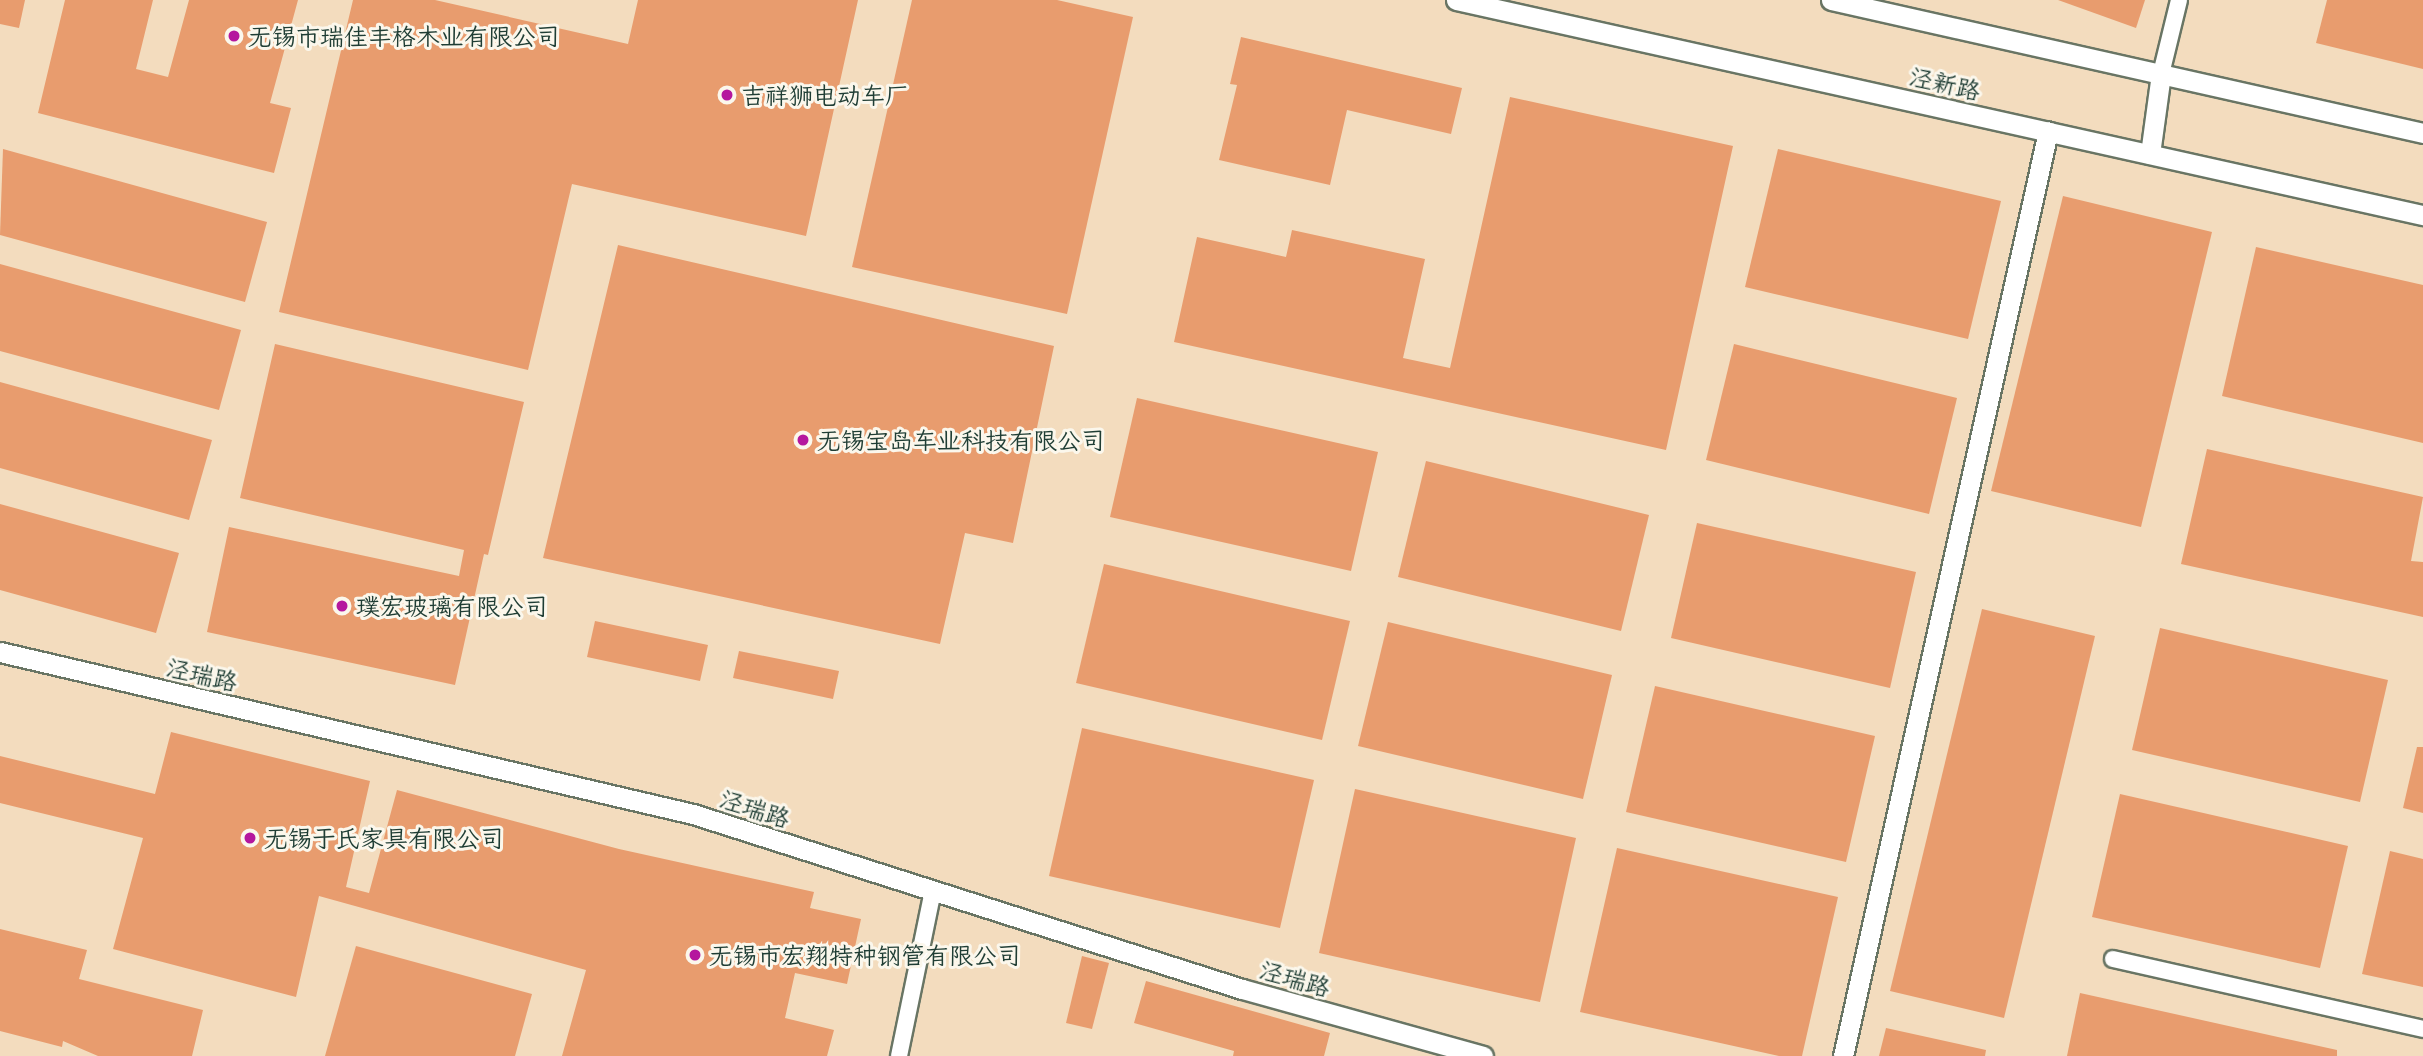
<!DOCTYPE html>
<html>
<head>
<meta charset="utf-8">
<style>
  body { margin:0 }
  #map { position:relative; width:2423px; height:1056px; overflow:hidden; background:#f3dcbe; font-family:Mali,"LXGW WenKai TC",sans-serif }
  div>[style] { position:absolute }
  .building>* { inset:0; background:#e89c6e }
  .roads { filter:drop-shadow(2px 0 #697564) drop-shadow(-2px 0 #697564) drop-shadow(0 2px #697564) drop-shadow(0 -2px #697564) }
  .minor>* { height:16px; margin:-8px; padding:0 8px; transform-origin:8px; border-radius:8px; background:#fff }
  .tertiary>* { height:19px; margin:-9.5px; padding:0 9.5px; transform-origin:9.5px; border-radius:9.5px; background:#fff }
  .dots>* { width:19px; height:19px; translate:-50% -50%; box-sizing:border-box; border:4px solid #fbf7ec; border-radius:50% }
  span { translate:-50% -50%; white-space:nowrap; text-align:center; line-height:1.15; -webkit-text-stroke:6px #fbf7ec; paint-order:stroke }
  .poi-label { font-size:24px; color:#1f3d34 }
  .left { translate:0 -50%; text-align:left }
  .street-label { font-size:24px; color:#1f3d34 }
</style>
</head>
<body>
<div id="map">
  <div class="building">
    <i style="clip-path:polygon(0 0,25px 0,19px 28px,0 24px)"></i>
    <i style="clip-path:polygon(65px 0,153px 0,136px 69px,168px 77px,189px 0,298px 0,270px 103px,291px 108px,274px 173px,38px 113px)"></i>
    <i style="clip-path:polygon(353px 0,435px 0,628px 44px,638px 0,858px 0,806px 236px,572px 184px,528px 370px,279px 312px)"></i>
    <i style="clip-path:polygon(912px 0,1057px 0,1133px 17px,1067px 314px,852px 267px)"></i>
    <i style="clip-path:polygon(2058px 0,2145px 0,2136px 28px)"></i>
    <i style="clip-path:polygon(2327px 0,2423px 0,2423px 69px,2316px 43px)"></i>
    <i style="clip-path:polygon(1241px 37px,1462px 88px,1451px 134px,1347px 110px,1330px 185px,1219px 160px,1237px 85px,1230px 84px)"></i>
    <i style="clip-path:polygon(1510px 97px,1733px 146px,1666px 450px,1174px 342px,1197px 237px,1286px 257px,1292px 230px,1425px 259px,1403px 358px,1450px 368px)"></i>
    <i style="clip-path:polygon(3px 149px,267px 222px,245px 302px,0 235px)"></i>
    <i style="clip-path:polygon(1778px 149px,2001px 201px,1968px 339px,1745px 287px)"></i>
    <i style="clip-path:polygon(2063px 196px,2212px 232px,2141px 527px,1991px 491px)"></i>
    <i style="clip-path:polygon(618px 245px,1054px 346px,1013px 543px,965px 533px,940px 644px,543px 558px)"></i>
    <i style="clip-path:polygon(2256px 247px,2423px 285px,2423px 443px,2222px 396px)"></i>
    <i style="clip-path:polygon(0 264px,241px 330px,219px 410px,0 351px)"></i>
    <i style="clip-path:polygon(275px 344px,524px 402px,488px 555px,484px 554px,455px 685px,207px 632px,229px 527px,459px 576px,464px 550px,240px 498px)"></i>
    <i style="clip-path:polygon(1734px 344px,1957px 398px,1929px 514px,1706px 460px)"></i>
    <i style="clip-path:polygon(0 382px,212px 440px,189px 520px,0 468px)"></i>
    <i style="clip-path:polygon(1137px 398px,1378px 452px,1351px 571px,1110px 517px)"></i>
    <i style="clip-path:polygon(2207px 449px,2423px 497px,2411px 561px,2423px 562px,2423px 617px,2181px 564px)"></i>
    <i style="clip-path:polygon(1426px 461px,1649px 515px,1621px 631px,1398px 577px)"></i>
    <i style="clip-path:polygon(0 504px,179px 553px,156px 633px,0 590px)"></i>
    <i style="clip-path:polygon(1697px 523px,1916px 572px,1890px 688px,1671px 638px)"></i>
    <i style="clip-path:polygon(1104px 564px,1350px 621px,1322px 740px,1076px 683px)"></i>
    <i style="clip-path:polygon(1982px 609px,2095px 636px,2004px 1018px,1890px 991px)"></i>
    <i style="clip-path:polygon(595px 621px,708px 645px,700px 681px,587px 657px)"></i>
    <i style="clip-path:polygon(1388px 622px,1612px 675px,1583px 799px,1358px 746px)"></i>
    <i style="clip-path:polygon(2160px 628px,2388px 680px,2360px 802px,2132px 750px)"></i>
    <i style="clip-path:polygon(739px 651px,839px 671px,833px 699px,733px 678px)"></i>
    <i style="clip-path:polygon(1655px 686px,1875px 736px,1846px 862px,1626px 812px)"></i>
    <i style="clip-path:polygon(1082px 728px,1314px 780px,1280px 928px,1049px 876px)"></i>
    <i style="clip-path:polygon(171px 732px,370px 781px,346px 887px,369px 893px,397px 790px,619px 849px,814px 892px,810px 908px,861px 919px,847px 984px,795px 973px,785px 1018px,834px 1030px,827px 1056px,562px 1056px,586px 970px,319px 896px,296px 997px,113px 949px,143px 838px,0 803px,0 756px,155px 794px)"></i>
    <i style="clip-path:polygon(2417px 747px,2423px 747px,2423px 813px,2403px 808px)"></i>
    <i style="clip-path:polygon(1355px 789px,1576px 838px,1540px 1002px,1319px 953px)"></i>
    <i style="clip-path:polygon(2120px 794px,2348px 846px,2320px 968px,2092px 917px)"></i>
    <i style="clip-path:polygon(1617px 848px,1838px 897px,1802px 1056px,1779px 1056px,1580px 1012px)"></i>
    <i style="clip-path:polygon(2390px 851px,2423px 859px,2423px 987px,2362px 974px)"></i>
    <i style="clip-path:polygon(0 929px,87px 950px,79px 979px,203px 1010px,192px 1056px,98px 1056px,63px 1041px,62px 1047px,0 1031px)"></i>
    <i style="clip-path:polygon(356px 946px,532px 994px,515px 1056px,325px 1056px)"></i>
    <i style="clip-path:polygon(1082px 956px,1109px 963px,1092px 1029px,1066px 1023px)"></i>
    <i style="clip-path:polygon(1146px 981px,1330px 1033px,1324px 1056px,1233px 1056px,1234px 1051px,1134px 1023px)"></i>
    <i style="clip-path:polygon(2080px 993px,2337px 1050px,2337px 1056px,2067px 1056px)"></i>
    <i style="clip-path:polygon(1886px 1028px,1986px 1050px,1985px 1056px,1879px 1056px)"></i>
  </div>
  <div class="roads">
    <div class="minor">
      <i style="left:2161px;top:74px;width:76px;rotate:-76.3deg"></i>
      <i style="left:2113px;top:959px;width:318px;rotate:12.7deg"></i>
      <i style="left:899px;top:1056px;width:168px;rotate:-78.4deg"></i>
    </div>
    <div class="tertiary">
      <i style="left:1456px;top:0;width:991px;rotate:12.54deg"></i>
      <i style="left:1831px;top:0;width:607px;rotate:12.66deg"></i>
      <i style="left:2150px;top:154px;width:81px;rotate:-82.2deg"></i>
      <i style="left:0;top:652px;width:712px;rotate:13.16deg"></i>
      <i style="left:693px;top:814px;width:576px;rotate:17.68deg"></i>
      <i style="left:1242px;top:989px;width:250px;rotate:15.5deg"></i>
      <i style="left:1843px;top:1056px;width:947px;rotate:-77.5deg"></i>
    </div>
  </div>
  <div class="dots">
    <i style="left:234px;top:36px;background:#b5179e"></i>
    <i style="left:727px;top:95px;background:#b5179e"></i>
    <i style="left:803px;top:440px;background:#b5179e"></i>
    <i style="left:342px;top:606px;background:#b5179e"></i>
    <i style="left:250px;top:838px;background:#b5179e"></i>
    <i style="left:695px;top:955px;background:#b5179e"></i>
  </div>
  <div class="poi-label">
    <span class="left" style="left:248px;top:36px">无锡市瑞佳丰格木业有限公司</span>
    <span class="left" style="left:741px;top:95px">吉祥狮电动车厂</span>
    <span class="left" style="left:817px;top:440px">无锡宝岛车业科技有限公司</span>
    <span class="left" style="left:356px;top:606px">璞宏玻璃有限公司</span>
    <span class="left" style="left:264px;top:838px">无锡于氏家具有限公司</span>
    <span class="left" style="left:709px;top:955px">无锡市宏翔特种钢管有限公司</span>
  </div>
  <div class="street-label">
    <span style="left:1945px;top:83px;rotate:13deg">泾新路</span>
    <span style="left:202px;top:674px;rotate:13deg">泾瑞路</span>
    <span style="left:755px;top:808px;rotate:18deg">泾瑞路</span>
    <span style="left:1295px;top:978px;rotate:16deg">泾瑞路</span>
  </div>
</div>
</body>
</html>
